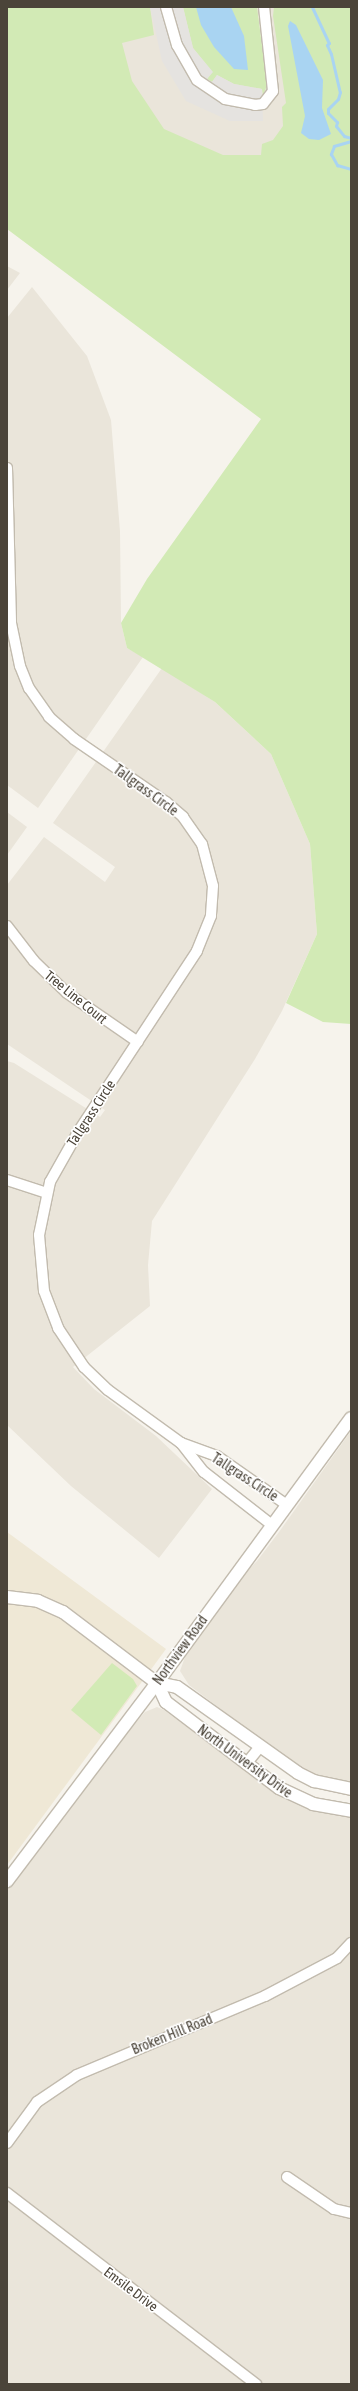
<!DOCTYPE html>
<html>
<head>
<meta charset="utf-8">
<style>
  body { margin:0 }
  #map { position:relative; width:358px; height:2391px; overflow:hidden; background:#f6f3ec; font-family:"Asap Condensed",sans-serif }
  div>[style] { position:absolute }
  .residential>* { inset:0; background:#eae5da }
  .education>* { inset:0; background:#efe8d6 }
  .green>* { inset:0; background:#d2eab5 }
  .parking>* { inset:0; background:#e5e3e0 }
  .water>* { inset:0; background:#a9d4f2 }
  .stream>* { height:3px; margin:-1.5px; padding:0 1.5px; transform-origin:1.5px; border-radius:1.5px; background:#a9d4f2 }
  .roads { filter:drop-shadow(1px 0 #c2bbae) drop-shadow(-1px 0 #c2bbae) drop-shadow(0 1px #c2bbae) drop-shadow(0 -1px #c2bbae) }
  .minor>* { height:10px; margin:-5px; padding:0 5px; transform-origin:5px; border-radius:5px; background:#fff }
  .tertiary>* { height:12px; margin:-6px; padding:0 6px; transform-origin:6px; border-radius:6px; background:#fff }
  span { translate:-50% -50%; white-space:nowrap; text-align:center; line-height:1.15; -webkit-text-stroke:3.5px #fff; paint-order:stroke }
  .street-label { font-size:14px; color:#4b4439 }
  .frame { position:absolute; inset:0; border:8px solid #4b4439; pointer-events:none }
</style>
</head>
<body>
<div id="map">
  <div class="residential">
    <i style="clip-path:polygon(67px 7px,351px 7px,313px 164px,187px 162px)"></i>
    <i style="clip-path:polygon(7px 266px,20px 273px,7px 290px)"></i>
    <i style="clip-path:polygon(32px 287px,87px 356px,111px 420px,120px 531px,121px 623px,127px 648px,143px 657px,38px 808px,7px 785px,7px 318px)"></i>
    <i style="clip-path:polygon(162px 668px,215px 702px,271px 754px,310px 844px,317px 934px,282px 1011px,255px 1059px,152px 1221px,148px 1265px,150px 1306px,73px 1367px,94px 1389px,156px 1436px,212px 1489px,159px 1558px,71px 1486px,7px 1425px,7px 1061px,14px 1063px,100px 1117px,105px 1110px,7px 1044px,7px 885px,44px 837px,105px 882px,115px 867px,53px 823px)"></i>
    <i style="clip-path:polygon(7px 812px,27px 827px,7px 855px)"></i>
    <i style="clip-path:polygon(351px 1431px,351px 1783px,321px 1778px,293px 1764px,189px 1685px,180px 1671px,185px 1657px,200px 1632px,242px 1576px,257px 1561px,279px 1532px)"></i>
    <i style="clip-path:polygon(157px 1707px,164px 1710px,281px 1796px,321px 1812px,351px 1817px,351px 2384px,7px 2384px,7px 1887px,104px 1759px,145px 1712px)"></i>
  </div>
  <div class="education">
    <i style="clip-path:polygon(7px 1532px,166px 1649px,7px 1865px)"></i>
  </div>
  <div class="green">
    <i style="clip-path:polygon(7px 7px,150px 7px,154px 35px,122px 43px,132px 81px,164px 129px,223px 155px,261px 155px,262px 144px,273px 140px,283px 126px,282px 107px,286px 103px,273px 16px,274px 7px,351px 7px,351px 1024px,323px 1022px,286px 1003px,317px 934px,310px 844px,271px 754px,215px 702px,127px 648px,121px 623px,147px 579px,261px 419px,7px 229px)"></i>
    <i style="clip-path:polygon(183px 7px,257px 7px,267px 85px,263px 96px,262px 89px,234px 84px,217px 75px,212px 82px,207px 79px,212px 72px,193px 48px)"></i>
    <i style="clip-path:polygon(112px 1663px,133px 1679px,137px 1686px,101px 1735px,71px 1710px)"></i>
  </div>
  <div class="parking">
    <i style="clip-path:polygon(150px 7px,183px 7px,193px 48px,213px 72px,207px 79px,212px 82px,217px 75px,234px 84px,262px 89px,263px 121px,230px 121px,186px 101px,162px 61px)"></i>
  </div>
  <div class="water">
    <i style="clip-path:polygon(196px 7px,231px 7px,244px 36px,248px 70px,234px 69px,214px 47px,201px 25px)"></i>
    <i style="clip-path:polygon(290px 21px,296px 25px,323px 80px,322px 108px,331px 134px,319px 140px,309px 139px,301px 133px,305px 116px,288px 26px)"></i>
  </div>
  <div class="stream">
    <i style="left:312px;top:7px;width:40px;rotate:65deg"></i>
    <i style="left:329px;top:43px;width:3px;rotate:135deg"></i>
    <i style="left:327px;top:45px;width:10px;rotate:66deg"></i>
    <i style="left:331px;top:54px;width:39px;rotate:77deg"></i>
    <i style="left:340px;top:92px;width:7px;rotate:106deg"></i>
    <i style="left:338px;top:99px;width:14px;rotate:135deg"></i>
    <i style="left:328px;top:109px;width:4px;rotate:90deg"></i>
    <i style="left:328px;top:113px;width:13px;rotate:45deg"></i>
    <i style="left:337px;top:122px;width:4px;rotate:104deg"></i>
    <i style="left:336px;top:126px;width:13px;rotate:51deg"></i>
    <i style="left:344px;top:136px;width:7px;rotate:16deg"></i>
    <i style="left:351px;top:141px;width:18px;rotate:164deg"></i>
    <i style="left:334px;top:146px;width:9px;rotate:111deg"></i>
    <i style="left:331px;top:154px;width:13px;rotate:61deg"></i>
    <i style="left:337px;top:165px;width:15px;rotate:16deg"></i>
  </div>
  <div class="roads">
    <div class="minor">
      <i style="left:166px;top:7px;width:40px;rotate:74deg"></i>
      <i style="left:177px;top:45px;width:40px;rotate:60.3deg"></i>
      <i style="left:197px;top:80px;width:34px;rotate:34deg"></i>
      <i style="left:225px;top:99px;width:31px;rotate:11deg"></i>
      <i style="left:255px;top:105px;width:8px;rotate:-7deg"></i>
      <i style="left:263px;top:104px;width:16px;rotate:-52deg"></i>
      <i style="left:273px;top:91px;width:84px;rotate:-96.1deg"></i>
      <i style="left:7px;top:468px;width:155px;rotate:88.5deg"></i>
      <i style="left:11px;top:623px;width:44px;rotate:78.2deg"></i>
      <i style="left:20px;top:666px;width:24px;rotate:68deg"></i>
      <i style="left:29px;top:688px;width:35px;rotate:55deg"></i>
      <i style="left:49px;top:717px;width:33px;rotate:41deg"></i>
      <i style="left:74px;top:739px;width:112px;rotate:34.4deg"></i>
      <i style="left:166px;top:802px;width:23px;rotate:41deg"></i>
      <i style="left:183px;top:817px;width:33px;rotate:55deg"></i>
      <i style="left:202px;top:844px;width:43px;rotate:75.3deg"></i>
      <i style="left:213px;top:886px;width:30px;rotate:94deg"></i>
      <i style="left:211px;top:916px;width:38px;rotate:112deg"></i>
      <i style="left:197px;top:951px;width:219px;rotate:123.3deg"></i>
      <i style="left:77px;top:1134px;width:55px;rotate:119.4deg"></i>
      <i style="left:50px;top:1182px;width:54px;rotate:101.7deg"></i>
      <i style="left:39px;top:1235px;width:56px;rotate:84.9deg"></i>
      <i style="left:44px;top:1291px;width:40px;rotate:69deg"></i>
      <i style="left:58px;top:1328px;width:47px;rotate:56.3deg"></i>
      <i style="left:84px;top:1367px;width:33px;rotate:44deg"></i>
      <i style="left:108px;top:1390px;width:90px;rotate:36deg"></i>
      <i style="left:181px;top:1443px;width:37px;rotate:52deg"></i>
      <i style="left:204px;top:1472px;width:86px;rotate:37.9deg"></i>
      <i style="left:7px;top:926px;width:44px;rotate:52.4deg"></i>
      <i style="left:34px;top:961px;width:46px;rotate:44.1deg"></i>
      <i style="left:67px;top:993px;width:86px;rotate:34.6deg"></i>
      <i style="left:7px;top:1180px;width:42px;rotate:18deg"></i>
      <i style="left:181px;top:1443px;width:38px;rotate:20deg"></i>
      <i style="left:217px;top:1456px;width:85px;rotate:35deg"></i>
      <i style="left:246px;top:1764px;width:22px;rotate:-51deg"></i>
      <i style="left:7px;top:2143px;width:51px;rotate:-53.8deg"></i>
      <i style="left:37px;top:2102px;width:48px;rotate:-34deg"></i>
      <i style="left:77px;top:2075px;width:204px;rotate:-22.8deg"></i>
      <i style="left:265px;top:1996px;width:81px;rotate:-27.8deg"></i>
      <i style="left:337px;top:1958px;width:21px;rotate:-47deg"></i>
      <i style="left:287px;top:2177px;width:57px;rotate:34.2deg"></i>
      <i style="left:334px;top:2209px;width:17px;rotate:13deg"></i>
      <i style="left:7px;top:2193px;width:314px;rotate:37.5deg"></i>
    </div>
    <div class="tertiary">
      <i style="left:7px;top:1597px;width:31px;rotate:7deg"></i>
      <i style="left:38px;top:1601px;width:27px;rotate:24deg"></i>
      <i style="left:63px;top:1612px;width:118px;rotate:37.1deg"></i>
      <i style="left:157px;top:1683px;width:20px;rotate:11deg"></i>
      <i style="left:177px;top:1687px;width:148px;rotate:35.4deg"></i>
      <i style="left:298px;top:1773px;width:18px;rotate:27deg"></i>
      <i style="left:314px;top:1781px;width:38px;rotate:12deg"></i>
      <i style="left:157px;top:1683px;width:21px;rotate:65deg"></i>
      <i style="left:166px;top:1702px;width:142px;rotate:37.3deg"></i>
      <i style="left:279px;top:1788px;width:38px;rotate:25deg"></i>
      <i style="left:313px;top:1804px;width:39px;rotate:10deg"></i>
      <i style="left:7px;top:1881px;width:248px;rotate:-52.9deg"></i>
      <i style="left:157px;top:1683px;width:328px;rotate:-53.8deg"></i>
    </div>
  </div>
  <div class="street-label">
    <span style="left:146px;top:790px;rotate:36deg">Tallgrass Circle</span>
    <span style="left:76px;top:997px;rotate:39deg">Tree Line Court</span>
    <span style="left:91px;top:1113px;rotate:-57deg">Tallgrass Circle</span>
    <span style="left:245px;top:1477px;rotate:33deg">Tallgrass Circle</span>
    <span style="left:180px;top:1650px;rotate:-54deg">Northview Road</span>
    <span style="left:245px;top:1761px;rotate:36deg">North University Drive</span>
    <span style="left:172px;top:2034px;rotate:-22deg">Broken Hill Road</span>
    <span style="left:131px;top:2289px;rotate:37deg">Emsile Drive</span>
  </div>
  <div class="frame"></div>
</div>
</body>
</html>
